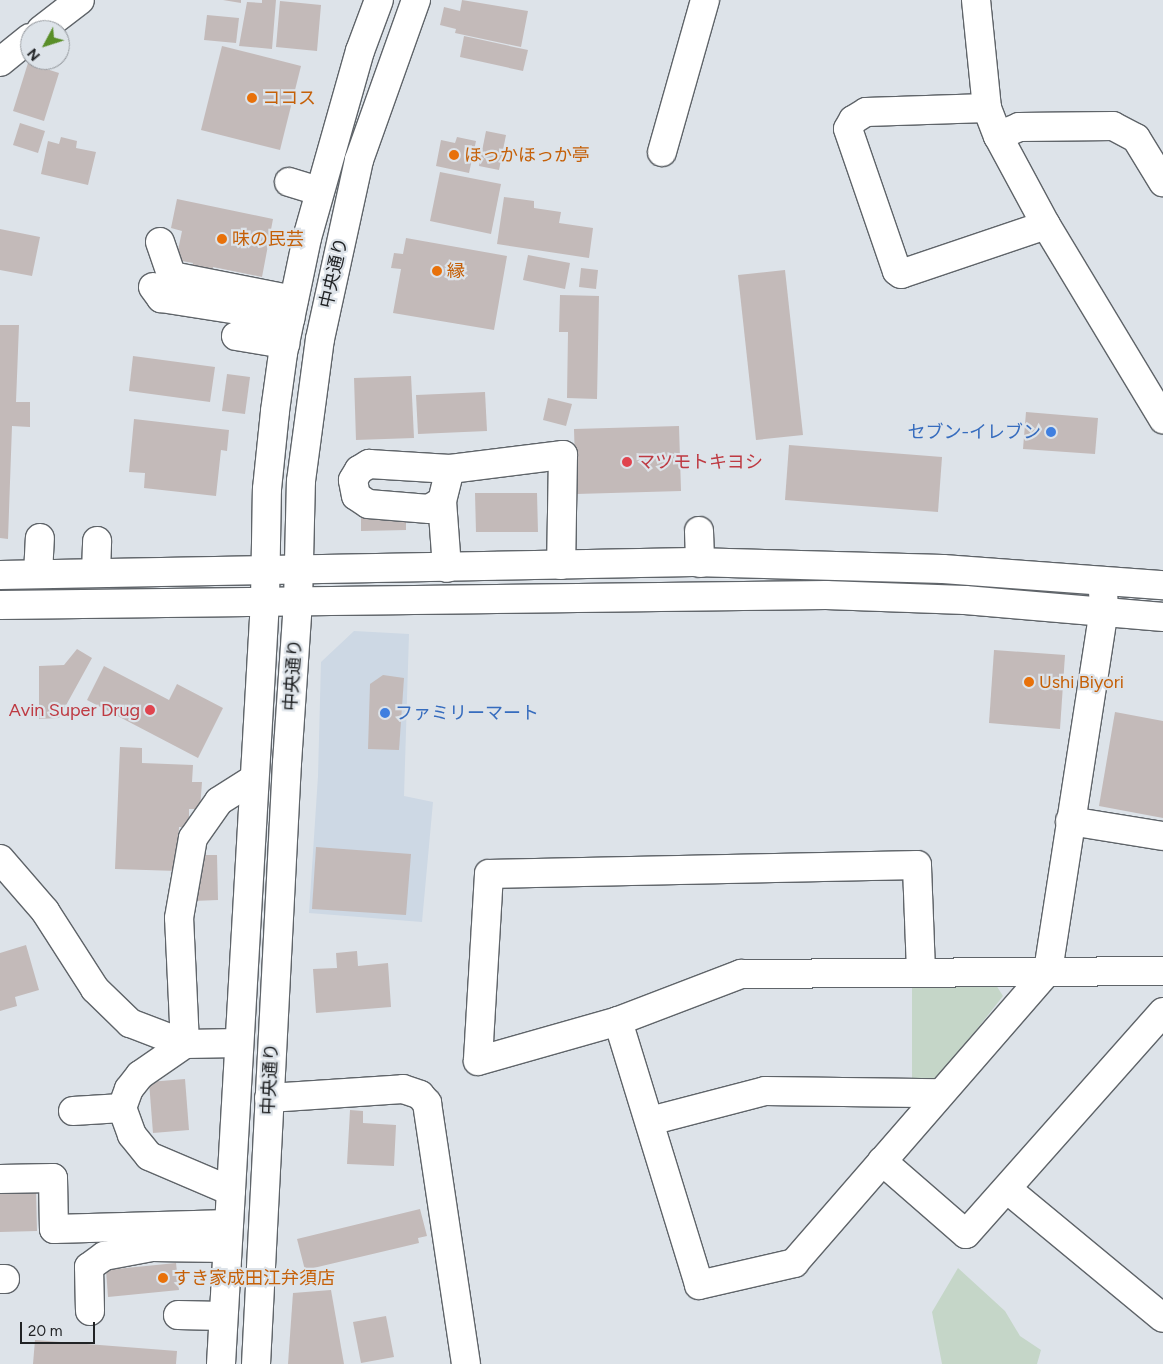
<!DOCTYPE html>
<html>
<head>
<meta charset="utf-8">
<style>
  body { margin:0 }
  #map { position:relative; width:1163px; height:1364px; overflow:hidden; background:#dde3e9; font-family:Figtree,"Noto Sans JP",sans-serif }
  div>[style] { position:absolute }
  .built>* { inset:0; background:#cdd8e4 }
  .green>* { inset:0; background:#c5d6c8 }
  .building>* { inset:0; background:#c3bab9 }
  .roads { filter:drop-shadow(1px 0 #5f6469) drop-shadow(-1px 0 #5f6469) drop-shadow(0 1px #5f6469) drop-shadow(0 -1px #5f6469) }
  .minor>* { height:28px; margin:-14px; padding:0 14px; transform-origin:14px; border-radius:14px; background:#fff }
  .dots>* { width:14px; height:14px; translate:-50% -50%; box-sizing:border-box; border:2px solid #dde3e9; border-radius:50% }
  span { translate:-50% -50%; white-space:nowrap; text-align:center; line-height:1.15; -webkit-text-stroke:4.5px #dde3e9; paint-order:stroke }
  .food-label { font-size:18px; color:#c56008 }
  .left { translate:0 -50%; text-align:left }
  .street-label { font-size:18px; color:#212325 }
  .shop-label { font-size:18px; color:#366cbe }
  .right { translate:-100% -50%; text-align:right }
  .health-label { font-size:18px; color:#be3a42 }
  .north { position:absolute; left:20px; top:20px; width:50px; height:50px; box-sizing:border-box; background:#dde3e9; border:1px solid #92969b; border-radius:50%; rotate:230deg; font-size:14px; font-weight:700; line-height:20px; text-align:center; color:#212325 }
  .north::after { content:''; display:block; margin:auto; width:18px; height:22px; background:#598e28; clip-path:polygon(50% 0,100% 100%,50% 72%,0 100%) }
  .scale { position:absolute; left:20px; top:1322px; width:75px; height:22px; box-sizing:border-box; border:2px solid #212325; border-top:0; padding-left:6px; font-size:15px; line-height:18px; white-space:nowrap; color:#212325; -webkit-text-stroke:4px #dde3e9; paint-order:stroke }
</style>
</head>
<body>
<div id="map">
  <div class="built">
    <i style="clip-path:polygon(354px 631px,409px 634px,404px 796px,433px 802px,422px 922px,309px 913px,318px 776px,321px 662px)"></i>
  </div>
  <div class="green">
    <i style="clip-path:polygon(912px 984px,996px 985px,1003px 996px,937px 1080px,912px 1079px)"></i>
    <i style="clip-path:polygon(958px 1268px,1005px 1311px,1020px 1336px,1041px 1350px,1037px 1364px,942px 1364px,932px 1312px)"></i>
  </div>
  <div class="building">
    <i style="clip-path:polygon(223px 0,241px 0,241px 3px)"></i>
    <i style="clip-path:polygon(262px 0,276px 0,272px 49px,239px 46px,247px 2px,262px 3px)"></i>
    <i style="clip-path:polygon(462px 0,528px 11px,521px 47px,455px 33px,456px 29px,440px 25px,444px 7px,460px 11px)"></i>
    <i style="clip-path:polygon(280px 1px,321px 5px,317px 51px,276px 47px)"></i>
    <i style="clip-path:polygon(207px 15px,239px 18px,236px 43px,204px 40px)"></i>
    <i style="clip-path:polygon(464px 36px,528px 50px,523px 71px,460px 57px)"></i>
    <i style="clip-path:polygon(222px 46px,301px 66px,280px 150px,201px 130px)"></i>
    <i style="clip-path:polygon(28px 63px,59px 73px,44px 121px,13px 111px)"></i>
    <i style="clip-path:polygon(20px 123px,45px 131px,38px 153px,13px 145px)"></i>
    <i style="clip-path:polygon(486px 131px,506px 135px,499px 170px,479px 166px)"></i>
    <i style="clip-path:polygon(61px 137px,77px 141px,76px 148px,96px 152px,88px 185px,41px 174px,48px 141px,59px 144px)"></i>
    <i style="clip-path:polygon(457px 137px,476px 141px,469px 173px,436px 166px,441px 140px,455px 143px)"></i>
    <i style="clip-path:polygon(440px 172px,501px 184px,491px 234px,430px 221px)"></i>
    <i style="clip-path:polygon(504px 197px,534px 201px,534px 208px,561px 212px,559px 223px,593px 228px,589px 258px,497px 244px)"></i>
    <i style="clip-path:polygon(177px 199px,273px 219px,262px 277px,213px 267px,211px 274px,191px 270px,193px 263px,176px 260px,182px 231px,171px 228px)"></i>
    <i style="clip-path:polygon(0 229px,40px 237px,32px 276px,0 270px)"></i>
    <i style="clip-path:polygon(406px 238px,507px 256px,494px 330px,393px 313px,401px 269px,391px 268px,394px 253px,403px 254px)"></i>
    <i style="clip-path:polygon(528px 255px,570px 263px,565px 289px,523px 280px)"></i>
    <i style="clip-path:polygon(581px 268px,598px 270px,596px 289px,579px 287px)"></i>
    <i style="clip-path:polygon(785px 270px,803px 435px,756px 440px,738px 275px)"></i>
    <i style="clip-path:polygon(560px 295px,599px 296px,597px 399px,567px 398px,568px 332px,559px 332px)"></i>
    <i style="clip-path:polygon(0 325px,19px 325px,16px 402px,30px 402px,30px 427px,12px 426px,8px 539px,0 538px)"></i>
    <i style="clip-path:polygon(133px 356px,215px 367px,210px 402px,129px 391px)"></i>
    <i style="clip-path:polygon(227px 374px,250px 377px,245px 414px,222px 411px)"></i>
    <i style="clip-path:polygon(411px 376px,414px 438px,356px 440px,354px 378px)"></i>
    <i style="clip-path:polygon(485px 392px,487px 431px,418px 434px,416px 395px)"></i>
    <i style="clip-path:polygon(548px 398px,572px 404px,566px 426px,543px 420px)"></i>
    <i style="clip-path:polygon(1026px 412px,1098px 418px,1095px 454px,1023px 449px)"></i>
    <i style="clip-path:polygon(134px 419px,229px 430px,227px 451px,221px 450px,216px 496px,144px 488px,145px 473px,129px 472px)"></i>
    <i style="clip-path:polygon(679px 426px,681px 491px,576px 494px,574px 429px)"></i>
    <i style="clip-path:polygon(789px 445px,942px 457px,938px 512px,785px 500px)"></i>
    <i style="clip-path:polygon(475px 493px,537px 493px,538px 532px,476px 532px)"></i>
    <i style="clip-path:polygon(406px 515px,406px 530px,361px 531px,361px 516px)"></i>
    <i style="clip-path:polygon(77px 649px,92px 658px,59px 718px,39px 719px,39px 666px,64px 665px)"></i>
    <i style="clip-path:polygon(994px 650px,1065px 655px,1060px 729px,989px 723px)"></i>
    <i style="clip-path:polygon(104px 666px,169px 700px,177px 684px,223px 708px,198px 758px,87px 700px)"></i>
    <i style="clip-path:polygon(383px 675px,404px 678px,399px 750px,368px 749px,370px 684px)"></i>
    <i style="clip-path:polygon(1115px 712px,1163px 721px,1163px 818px,1099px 806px)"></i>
    <i style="clip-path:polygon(120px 747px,142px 748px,142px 763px,193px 765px,192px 782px,202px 782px,200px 809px,189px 809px,189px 827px,179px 827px,177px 871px,115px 869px)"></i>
    <i style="clip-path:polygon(316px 847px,411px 854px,406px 915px,312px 909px)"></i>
    <i style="clip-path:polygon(192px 855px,217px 855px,218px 900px,193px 901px)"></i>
    <i style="clip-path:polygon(26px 945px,39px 990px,15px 997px,17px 1006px,0 1011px,0 953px)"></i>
    <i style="clip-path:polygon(357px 951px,358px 966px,388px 963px,391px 1007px,316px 1013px,313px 969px,337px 968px,336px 953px)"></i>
    <i style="clip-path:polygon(185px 1079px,189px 1130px,153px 1133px,149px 1082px)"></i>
    <i style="clip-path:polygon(350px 1110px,363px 1111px,363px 1123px,396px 1125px,394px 1166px,347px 1164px)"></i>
    <i style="clip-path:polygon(36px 1192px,37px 1231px,0 1232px,0 1193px)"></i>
    <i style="clip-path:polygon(420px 1209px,427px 1236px,418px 1238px,419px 1243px,305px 1270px,297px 1239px)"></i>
    <i style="clip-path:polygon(176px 1263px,179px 1290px,108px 1297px,106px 1270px)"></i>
    <i style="clip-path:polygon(331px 1290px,344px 1364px,288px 1364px,293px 1293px)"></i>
    <i style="clip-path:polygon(386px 1316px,394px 1357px,361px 1363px,353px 1322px)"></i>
    <i style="clip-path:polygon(35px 1340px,177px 1351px,176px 1364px,33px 1364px)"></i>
  </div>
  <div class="roads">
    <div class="minor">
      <i style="left:976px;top:0;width:109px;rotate:84.2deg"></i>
      <i style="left:987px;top:108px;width:30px;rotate:69deg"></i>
      <i style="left:998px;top:136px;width:101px;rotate:61.7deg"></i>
      <i style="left:1046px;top:225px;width:227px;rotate:58.9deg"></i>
      <i style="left:41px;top:30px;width:49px;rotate:-37.6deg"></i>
      <i style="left:0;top:62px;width:38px;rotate:-39deg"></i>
      <i style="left:987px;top:108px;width:121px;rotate:178.1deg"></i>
      <i style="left:866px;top:112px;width:15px;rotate:148deg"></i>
      <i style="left:853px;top:120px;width:10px;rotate:119deg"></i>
      <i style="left:848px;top:129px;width:150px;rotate:71deg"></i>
      <i style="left:897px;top:271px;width:5px;rotate:37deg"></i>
      <i style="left:901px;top:274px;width:153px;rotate:-18.7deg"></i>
      <i style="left:998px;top:136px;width:23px;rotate:-23deg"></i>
      <i style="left:1019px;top:127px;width:94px;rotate:-0.6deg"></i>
      <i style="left:1113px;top:126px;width:26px;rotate:28deg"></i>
      <i style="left:1136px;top:138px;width:52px;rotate:58.5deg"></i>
      <i style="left:662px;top:152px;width:158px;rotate:-74.2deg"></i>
      <i style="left:289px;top:182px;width:31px;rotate:17deg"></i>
      <i style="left:160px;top:242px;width:36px;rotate:71deg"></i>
      <i style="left:172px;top:276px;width:124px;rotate:11.1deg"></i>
      <i style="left:153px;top:287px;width:14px;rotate:54deg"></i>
      <i style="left:161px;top:298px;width:131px;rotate:8.8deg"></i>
      <i style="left:236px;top:336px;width:50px;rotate:9.3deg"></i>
      <i style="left:450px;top:469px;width:114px;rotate:-7.1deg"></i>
      <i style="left:563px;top:455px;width:110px;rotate:91deg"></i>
      <i style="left:442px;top:501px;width:15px;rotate:148deg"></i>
      <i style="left:429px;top:509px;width:61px;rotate:-175.3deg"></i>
      <i style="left:368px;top:504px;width:14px;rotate:-146deg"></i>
      <i style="left:356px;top:496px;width:16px;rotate:-101deg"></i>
      <i style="left:353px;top:480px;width:12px;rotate:-59deg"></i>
      <i style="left:359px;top:470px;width:12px;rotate:-31deg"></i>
      <i style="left:369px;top:464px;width:81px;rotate:3.5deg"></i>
      <i style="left:450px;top:469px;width:33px;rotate:104deg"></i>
      <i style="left:442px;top:501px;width:67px;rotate:85.7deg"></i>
      <i style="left:699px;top:531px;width:32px;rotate:88deg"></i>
      <i style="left:96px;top:573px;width:32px;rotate:-88deg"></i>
      <i style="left:38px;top:574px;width:36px;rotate:-87deg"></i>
      <i style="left:0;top:575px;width:693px;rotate:-1.07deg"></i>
      <i style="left:693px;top:562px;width:250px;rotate:1.6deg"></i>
      <i style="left:943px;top:569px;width:221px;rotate:4.2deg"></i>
      <i style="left:0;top:605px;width:826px;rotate:-0.69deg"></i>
      <i style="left:826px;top:595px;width:139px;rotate:2.1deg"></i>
      <i style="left:965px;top:600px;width:199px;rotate:4.9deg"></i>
      <i style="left:1070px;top:821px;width:94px;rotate:9.2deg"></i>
      <i style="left:0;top:859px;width:69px;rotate:49.1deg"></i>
      <i style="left:45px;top:911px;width:93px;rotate:57.3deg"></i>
      <i style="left:95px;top:989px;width:49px;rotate:44.2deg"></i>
      <i style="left:130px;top:1023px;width:59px;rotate:20.9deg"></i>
      <i style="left:185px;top:1044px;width:54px;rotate:-1.1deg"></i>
      <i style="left:921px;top:971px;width:106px;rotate:-92.2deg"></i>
      <i style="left:917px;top:865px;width:428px;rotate:178.8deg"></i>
      <i style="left:489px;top:874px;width:187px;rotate:93.4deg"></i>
      <i style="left:478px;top:1061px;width:146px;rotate:-15.9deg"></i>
      <i style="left:618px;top:1021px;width:132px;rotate:-20.9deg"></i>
      <i style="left:741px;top:974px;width:422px;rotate:-0.4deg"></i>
      <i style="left:618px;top:1021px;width:276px;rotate:72.9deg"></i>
      <i style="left:699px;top:1285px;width:98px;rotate:-13deg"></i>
      <i style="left:794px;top:1263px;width:387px;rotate:-49deg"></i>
      <i style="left:1048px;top:971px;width:365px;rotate:-81.2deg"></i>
      <i style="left:1104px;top:610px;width:18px;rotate:-93deg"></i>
      <i style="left:269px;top:1098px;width:134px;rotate:-3.8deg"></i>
      <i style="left:403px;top:1089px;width:18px;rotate:19deg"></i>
      <i style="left:420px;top:1095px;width:11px;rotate:49deg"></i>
      <i style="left:427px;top:1103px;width:264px;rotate:81.5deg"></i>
      <i style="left:73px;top:1111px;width:49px;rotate:-3.5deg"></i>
      <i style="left:650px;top:1121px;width:119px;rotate:-14.6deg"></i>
      <i style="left:765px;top:1091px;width:175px;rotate:0.7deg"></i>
      <i style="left:882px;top:1161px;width:111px;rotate:41deg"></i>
      <i style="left:966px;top:1234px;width:297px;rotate:-48.4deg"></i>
      <i style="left:0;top:1179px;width:53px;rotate:-1.1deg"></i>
      <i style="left:53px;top:1178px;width:51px;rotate:88.9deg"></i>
      <i style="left:54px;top:1229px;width:175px;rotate:-1.6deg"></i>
      <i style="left:1007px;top:1189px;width:202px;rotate:39.6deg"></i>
      <i style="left:231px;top:1191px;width:89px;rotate:-156.9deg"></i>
      <i style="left:149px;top:1156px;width:27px;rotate:-129deg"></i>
      <i style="left:132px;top:1135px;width:29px;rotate:-110deg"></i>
      <i style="left:122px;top:1108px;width:20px;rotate:-70deg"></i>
      <i style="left:129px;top:1089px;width:18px;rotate:-52deg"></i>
      <i style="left:140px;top:1075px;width:55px;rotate:-34.6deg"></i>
      <i style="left:185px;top:1044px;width:126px;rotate:-92.7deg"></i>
      <i style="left:179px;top:918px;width:81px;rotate:-80.1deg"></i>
      <i style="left:193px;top:838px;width:45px;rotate:-54.9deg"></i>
      <i style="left:219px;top:801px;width:41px;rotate:-32.2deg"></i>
      <i style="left:0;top:1279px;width:5px"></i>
      <i style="left:90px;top:1311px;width:44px;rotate:-91.3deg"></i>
      <i style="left:89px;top:1267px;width:19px;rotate:-36deg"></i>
      <i style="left:104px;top:1256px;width:49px;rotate:-10.6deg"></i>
      <i style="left:152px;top:1247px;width:75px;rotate:0.8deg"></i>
      <i style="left:178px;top:1315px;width:45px;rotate:1.3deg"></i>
      <i style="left:221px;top:1364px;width:765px;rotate:-86.7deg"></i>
      <i style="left:265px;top:600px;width:111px;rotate:-89deg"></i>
      <i style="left:267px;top:489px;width:78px;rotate:-84.1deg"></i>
      <i style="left:275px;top:411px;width:59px;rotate:-82.1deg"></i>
      <i style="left:283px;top:353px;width:117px;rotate:-78.2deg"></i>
      <i style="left:307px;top:238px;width:194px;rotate:-74.2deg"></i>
      <i style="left:360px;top:51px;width:54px;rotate:-69.6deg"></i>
      <i style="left:256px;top:1364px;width:602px;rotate:-87.05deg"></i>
      <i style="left:287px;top:763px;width:161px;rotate:-86.1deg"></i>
      <i style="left:298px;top:602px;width:121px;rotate:-88.6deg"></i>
      <i style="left:301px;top:481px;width:143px;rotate:-82.4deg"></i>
      <i style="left:320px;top:339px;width:183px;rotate:-77.7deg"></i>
      <i style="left:359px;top:160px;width:170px;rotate:-70.4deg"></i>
    </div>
  </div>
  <div class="dots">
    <i style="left:252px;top:98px;background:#e8710a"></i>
    <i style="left:454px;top:155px;background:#e8710a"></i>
    <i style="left:222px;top:239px;background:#e8710a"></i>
    <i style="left:437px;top:271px;background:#e8710a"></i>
    <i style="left:1051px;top:432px;background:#3f7fe0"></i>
    <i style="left:627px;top:462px;background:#e0444e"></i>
    <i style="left:1029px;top:682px;background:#e8710a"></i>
    <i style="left:150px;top:710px;background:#e0444e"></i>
    <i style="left:385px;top:713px;background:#3f7fe0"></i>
    <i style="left:163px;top:1278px;background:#e8710a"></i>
  </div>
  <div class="food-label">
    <span class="left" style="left:262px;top:98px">ココス</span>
    <span class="left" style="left:464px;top:155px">ほっかほっか亭</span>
    <span class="left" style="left:232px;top:239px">味の民芸</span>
    <span class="left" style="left:447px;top:271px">縁</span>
    <span class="left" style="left:1039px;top:682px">Ushi Biyori</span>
    <span class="left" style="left:173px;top:1278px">すき家成田江弁須店</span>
  </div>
  <div class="street-label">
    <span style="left:334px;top:273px;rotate:-77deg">中央通り</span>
    <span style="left:293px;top:675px;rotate:-86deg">中央通り</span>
    <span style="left:270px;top:1079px;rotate:-87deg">中央通り</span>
  </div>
  <div class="shop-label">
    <span class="right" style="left:1041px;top:432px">セブン-イレブン</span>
    <span class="left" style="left:395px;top:713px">ファミリーマート</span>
  </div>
  <div class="health-label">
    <span class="left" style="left:637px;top:462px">マツモトキヨシ</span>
    <span class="right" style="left:140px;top:710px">Avin Super Drug</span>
  </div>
  <div class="north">N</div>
  <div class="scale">20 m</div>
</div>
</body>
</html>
